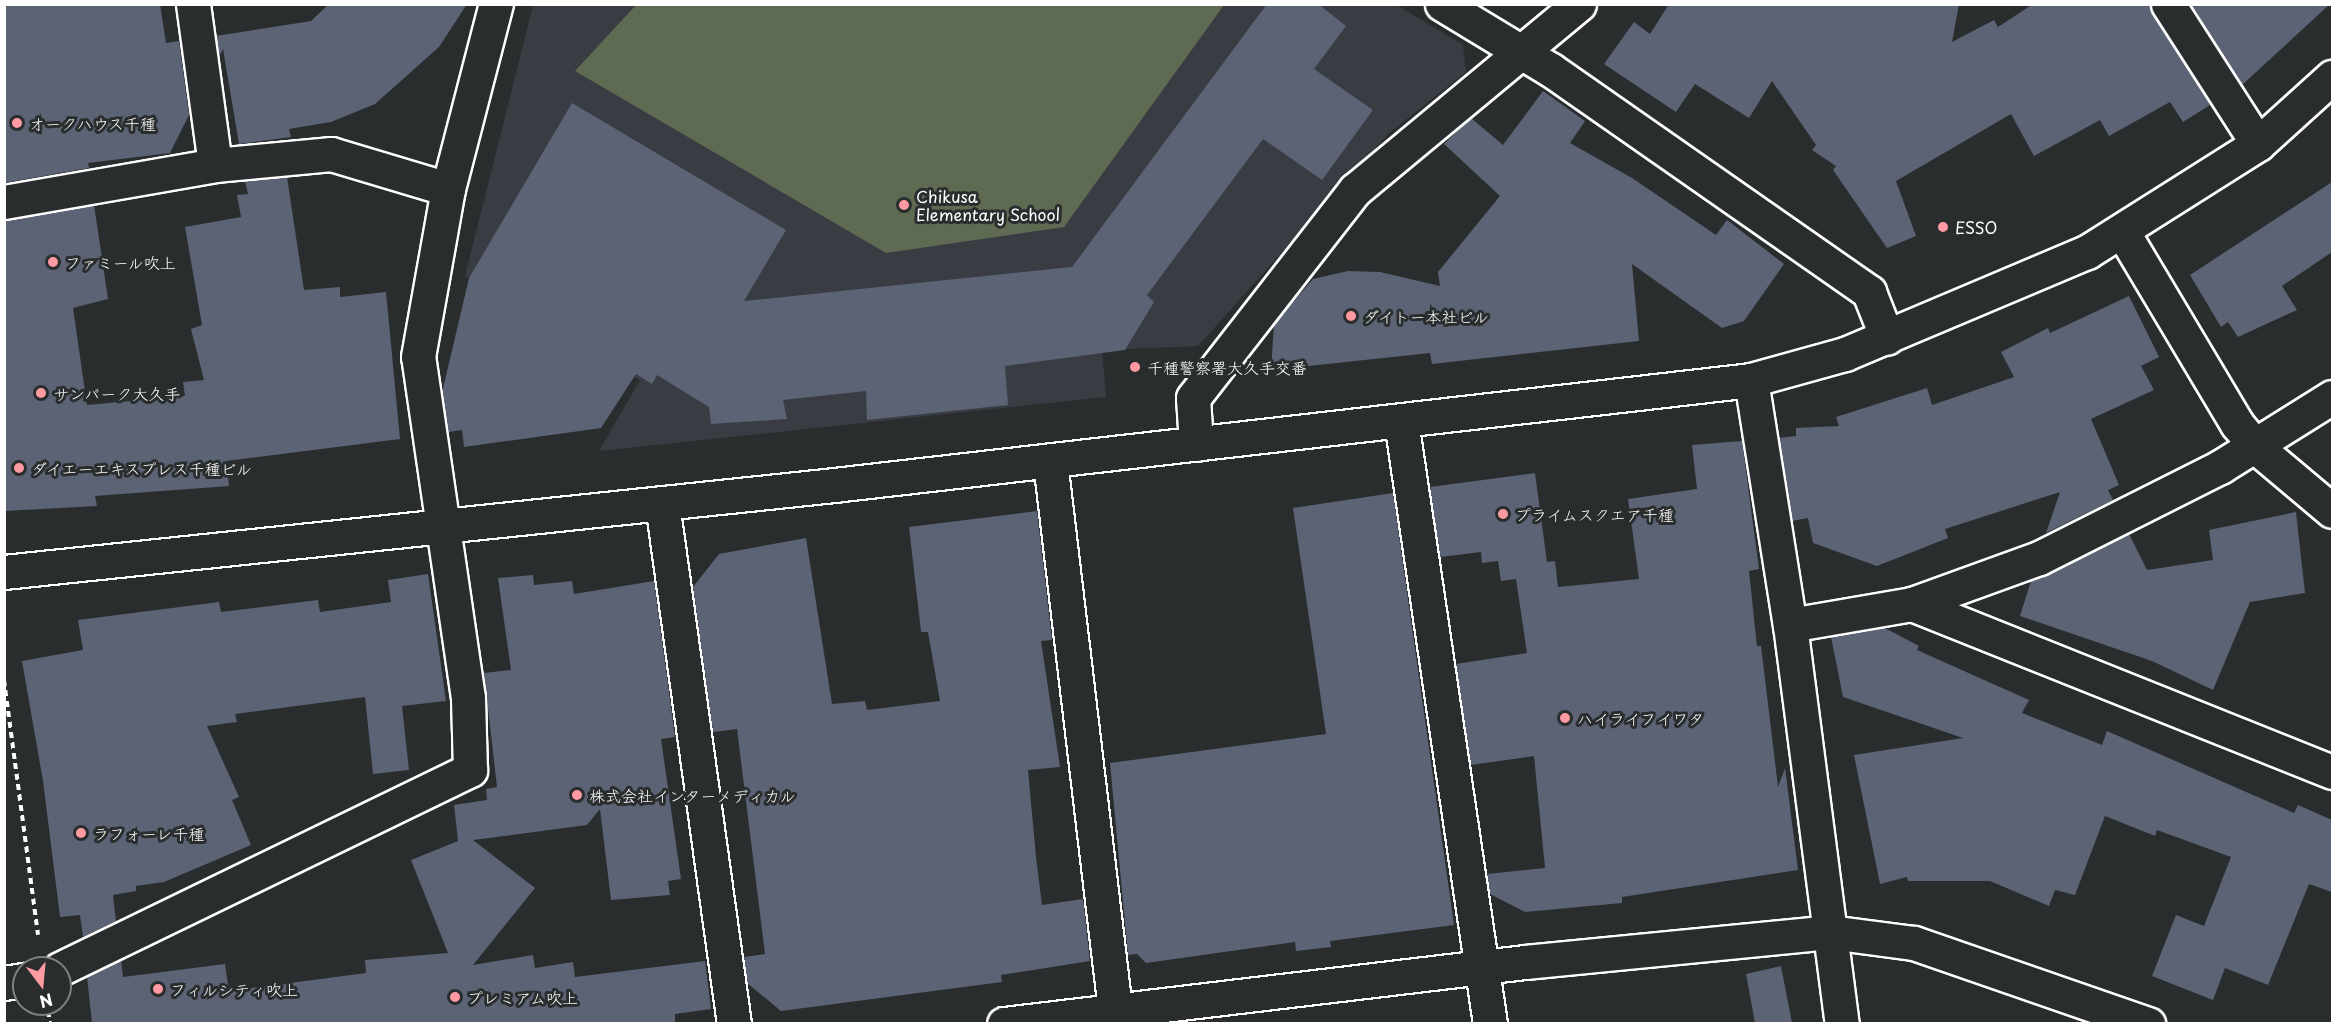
<!DOCTYPE html>
<html>
<head>
<meta charset="utf-8">
<style>
  body { margin:0 }
  #map { position:relative; width:2337px; height:1028px; overflow:hidden; background:#2a2d2e; font-family:"Playpen Sans","Klee One",sans-serif }
  div>[style] { position:absolute }
  .built>* { inset:0; background:#393d43 }
  .green>* { inset:0; background:#5e6a51 }
  .building>* { inset:0; background:#5b6374 }
  .path>* { height:4px; margin-top:-2px; transform-origin:0; background:repeating-linear-gradient(90deg,#fff 0 6px,transparent 0 10.5px) }
  .roads { filter:drop-shadow(2px 0 #fff) drop-shadow(-2px 0 #fff) drop-shadow(0 2px #fff) drop-shadow(0 -2px #fff) }
  .minor>* { height:33px; margin:-16.5px; padding:0 16.5px; transform-origin:16.5px; border-radius:16.5px; background:#2a2d2e }
  .dots>* { width:16px; height:16px; translate:-50% -50%; box-sizing:border-box; border:3px solid #2a2d2e; border-radius:50% }
  span { translate:-50% -50%; white-space:nowrap; text-align:center; line-height:1.15; -webkit-text-stroke:6px #2a2d2e; paint-order:stroke }
  .poi-label { font-size:16px; color:#fff }
  .left { translate:0 -50%; text-align:left }
  .frame { position:absolute; inset:0; border:6px solid #fff; pointer-events:none }
  .north { position:absolute; left:12px; top:956px; width:60px; height:60px; box-sizing:border-box; background:#2a2d2e; border:2px solid #7f8182; border-radius:50%; rotate:164deg; font-size:16px; font-weight:700; line-height:24px; text-align:center; color:#fff }
  .north::after { content:''; display:block; margin:auto; width:21px; height:27px; background:#ff9aa2; clip-path:polygon(50% 0,100% 100%,50% 72%,0 100%) }
</style>
</head>
<body>
<div id="map">
  <div class="built">
    <i style="clip-path:polygon(1395px 4px,1463px 45px,1466px 72px,1388px 134px,1198px 346px,1102px 350px,1106px 397px,599px 451px,640px 380px,465px 276px,533px 5px)"></i>
  </div>
  <div class="green">
    <i style="clip-path:polygon(636px 5px,636px 4px,1224px 5px,1064px 227px,886px 253px,575px 71px)"></i>
  </div>
  <div class="building">
    <i style="clip-path:polygon(4px 4px,160px 4px,166px 43px,179px 41px,189px 115px,170px 153px,88px 163px,89px 168px,4px 183px)"></i>
    <i style="clip-path:polygon(329px 4px,467px 4px,439px 47px,375px 104px,331px 122px,289px 129px,291px 137px,239px 144px,223px 49px,219px 57px,216px 36px,311px 21px)"></i>
    <i style="clip-path:polygon(1267px 4px,1318px 4px,1346px 26px,1314px 69px,1373px 110px,1322px 180px,1263px 139px,1147px 295px,1154px 302px,1125px 350px,1005px 366px,1008px 405px,867px 420px,866px 391px,783px 400px,787px 419px,711px 424px,709px 407px,657px 375px,652px 384px,636px 374px,601px 428px,464px 447px,462px 430px,448px 432px,442px 393px,469px 278px,572px 103px,786px 230px,744px 301px,1072px 267px)"></i>
    <i style="clip-path:polygon(1669px 4px,1959px 4px,1952px 42px,1994px 20px,1998px 27px,2033px 4px,2149px 4px,2210px 105px,2183px 122px,2170px 102px,2109px 136px,2100px 120px,2034px 156px,2011px 114px,1896px 181px,1916px 236px,1887px 248px,1833px 170px,1836px 166px,1812px 150px,1816px 145px,1772px 81px,1749px 118px,1695px 84px,1676px 112px,1604px 64px,1634px 22px,1650px 34px)"></i>
    <i style="clip-path:polygon(2191px 4px,2330px 4px,2242px 85px)"></i>
    <i style="clip-path:polygon(1543px 91px,1585px 121px,1570px 143px,1632px 178px,1716px 235px,1727px 220px,1784px 264px,1744px 321px,1722px 328px,1632px 264px,1639px 341px,1432px 364px,1430px 353px,1271px 370px,1274px 324px,1313px 279px,1348px 271px,1380px 272px,1440px 286px,1438px 272px,1500px 196px,1444px 144px,1471px 118px,1503px 145px)"></i>
    <i style="clip-path:polygon(287px 177px,304px 290px,340px 287px,340px 297px,386px 292px,400px 439px,226px 461px,229px 486px,95px 496px,97px 506px,4px 511px,4px 220px,94px 205px,108px 299px,73px 308px,87px 405px,185px 396px,183px 382px,204px 380px,191px 329px,202px 325px,185px 227px,241px 217px,237px 195px,248px 194px,245px 181px)"></i>
    <i style="clip-path:polygon(2332px 182px,2332px 252px,2282px 286px,2297px 310px,2238px 337px,2228px 322px,2221px 327px,2190px 275px)"></i>
    <i style="clip-path:polygon(2129px 296px,2159px 357px,2141px 366px,2154px 390px,2091px 419px,2119px 485px,2108px 490px,2113px 500px,2046px 533px,2060px 492px,1945px 529px,1948px 538px,1877px 566px,1813px 543px,1808px 518px,1792px 521px,1779px 438px,1796px 436px,1796px 428px,1839px 426px,1836px 417px,1927px 388px,1932px 405px,2014px 377px,2001px 352px,2048px 328px,2050px 333px)"></i>
    <i style="clip-path:polygon(1742px 441px,1759px 569px,1749px 571px,1757px 646px,1761px 646px,1778px 787px,1785px 768px,1798px 870px,1622px 897px,1622px 903px,1525px 912px,1490px 894px,1487px 874px,1545px 868px,1534px 756px,1471px 765px,1456px 664px,1527px 653px,1516px 579px,1501px 581px,1498px 561px,1482px 563px,1481px 552px,1440px 557px,1430px 487px,1535px 473px,1547px 562px,1555px 561px,1558px 587px,1639px 579px,1628px 499px,1697px 489px,1692px 445px)"></i>
    <i style="clip-path:polygon(1393px 493px,1454px 925px,1330px 941px,1331px 947px,1296px 951px,1295px 942px,1146px 963px,1137px 954px,1128px 955px,1110px 763px,1326px 734px,1293px 508px)"></i>
    <i style="clip-path:polygon(1037px 511px,1052px 640px,1041px 641px,1060px 767px,1028px 770px,1036px 857px,1042px 905px,1083px 899px,1090px 961px,1001px 975px,1002px 982px,781px 1011px,747px 983px,744px 957px,765px 954px,737px 729px,713px 732px,693px 587px,719px 554px,806px 538px,832px 704px,865px 701px,867px 710px,940px 701px,928px 632px,921px 632px,909px 527px)"></i>
    <i style="clip-path:polygon(2296px 512px,2305px 593px,2250px 602px,2213px 690px,2152px 661px,2020px 616px,2031px 581px,2129px 534px,2147px 570px,2213px 560px,2209px 530px)"></i>
    <i style="clip-path:polygon(428px 574px,446px 701px,402px 706px,409px 770px,373px 774px,365px 697px,235px 714px,237px 722px,207px 726px,239px 797px,232px 800px,251px 845px,164px 882px,136px 886px,136px 891px,113px 895px,116px 921px,83px 937px,80px 915px,60px 917px,43px 781px,22px 661px,83px 650px,78px 620px,219px 602px,221px 612px,318px 600px,320px 612px,391px 602px,388px 580px)"></i>
    <i style="clip-path:polygon(533px 575px,534px 585px,572px 581px,574px 594px,654px 581px,675px 737px,661px 739px,681px 879px,668px 881px,670px 895px,611px 900px,600px 809px,587px 825px,473px 840px,535px 888px,473px 965px,533px 955px,535px 968px,573px 962px,575px 977px,705px 961px,711px 1009px,675px 1014px,675px 1023px,92px 1023px,87px 977px,121px 960px,123px 977px,225px 964px,229px 991px,366px 973px,365px 960px,448px 953px,411px 860px,458px 841px,454px 805px,487px 800px,486px 789px,497px 787px,484px 673px,511px 670px,498px 578px)"></i>
    <i style="clip-path:polygon(1885px 628px,1919px 646px,1917px 650px,2029px 700px,2022px 713px,2102px 745px,2107px 731px,2294px 813px,2298px 805px,2332px 820px,2332px 892px,2309px 884px,2268px 985px,2225px 968px,2213px 1000px,2152px 976px,2176px 915px,2204px 926px,2231px 857px,2157px 830px,2155px 836px,2105px 816px,2075px 895px,2055px 890px,2049px 906px,1990px 881px,1908px 881px,1907px 877px,1880px 884px,1854px 755px,1963px 738px,1843px 697px,1831px 637px)"></i>
    <i style="clip-path:polygon(1781px 966px,1792px 1023px,1755px 1023px,1746px 974px)"></i>
  </div>
  <div class="path">
    <i style="left:4px;top:680px;width:257px;rotate:82.4deg"></i>
    <i style="left:48px;top:1011px;width:13px;rotate:81deg"></i>
  </div>
  <div class="roads">
    <div class="minor">
      <i style="left:193px;top:4px;width:162px;rotate:82.2deg"></i>
      <i style="left:1442px;top:4px;width:127px;rotate:31.2deg"></i>
      <i style="left:1551px;top:70px;width:388px;rotate:34.9deg"></i>
      <i style="left:1869px;top:292px;width:49px;rotate:68.6deg"></i>
      <i style="left:2168px;top:4px;width:166px;rotate:57.3deg"></i>
      <i style="left:4px;top:202px;width:214px;rotate:-9.9deg"></i>
      <i style="left:215px;top:165px;width:117px;rotate:-5.4deg"></i>
      <i style="left:331px;top:154px;width:122px;rotate:16.7deg"></i>
      <i style="left:2122px;top:231px;width:225px;rotate:59.2deg"></i>
      <i style="left:2237px;top:424px;width:30px;rotate:50deg"></i>
      <i style="left:2256px;top:447px;width:99px;rotate:40.1deg"></i>
      <i style="left:1751px;top:380px;width:248px;rotate:81deg"></i>
      <i style="left:1790px;top:625px;width:402px;rotate:82.6deg"></i>
      <i style="left:1401px;top:421px;width:610px;rotate:81.6deg"></i>
      <i style="left:1196px;top:444px;width:46px;rotate:-93.7deg"></i>
      <i style="left:1193px;top:398px;width:264px;rotate:-52.1deg"></i>
      <i style="left:1355px;top:190px;width:291px;rotate:-39.7deg"></i>
      <i style="left:1050px;top:461px;width:552px;rotate:83.24deg"></i>
      <i style="left:662px;top:503px;width:526px;rotate:82.13deg"></i>
      <i style="left:4px;top:572px;width:835px;rotate:-5.98deg"></i>
      <i style="left:834px;top:485px;width:923px;rotate:-6.53deg"></i>
      <i style="left:1751px;top:380px;width:98px;rotate:-15.5deg"></i>
      <i style="left:1845px;top:354px;width:263px;rotate:-22.9deg"></i>
      <i style="left:2087px;top:252px;width:202px;rotate:-32.3deg"></i>
      <i style="left:2258px;top:144px;width:100px;rotate:-42.2deg"></i>
      <i style="left:1912px;top:604px;width:452px;rotate:21.8deg"></i>
      <i style="left:1790px;top:625px;width:124px;rotate:-9.8deg"></i>
      <i style="left:1912px;top:604px;width:135px;rotate:-19.9deg"></i>
      <i style="left:2039px;top:558px;width:203px;rotate:-26.7deg"></i>
      <i style="left:2220px;top:467px;width:132px;rotate:-32deg"></i>
      <i style="left:60px;top:969px;width:456px;rotate:-25.9deg"></i>
      <i style="left:470px;top:770px;width:72px;rotate:-91.6deg"></i>
      <i style="left:468px;top:698px;width:345px;rotate:-98.3deg"></i>
      <i style="left:418px;top:357px;width:171px;rotate:-79.9deg"></i>
      <i style="left:448px;top:189px;width:191px;rotate:-75.5deg"></i>
      <i style="left:4px;top:983px;width:20px;rotate:-9deg"></i>
      <i style="left:1004px;top:1024px;width:525px;rotate:-6.79deg"></i>
      <i style="left:1525px;top:962px;width:306px;rotate:-5.6deg"></i>
      <i style="left:1830px;top:932px;width:85px;rotate:7.5deg"></i>
      <i style="left:1914px;top:943px;width:248px;rotate:19.1deg"></i>
    </div>
  </div>
  <div class="dots">
    <i style="left:17px;top:123px;background:#ff9aa2"></i>
    <i style="left:904px;top:205px;background:#ff9aa2"></i>
    <i style="left:1943px;top:227px;background:#ff9aa2"></i>
    <i style="left:53px;top:262px;background:#ff9aa2"></i>
    <i style="left:1351px;top:316px;background:#ff9aa2"></i>
    <i style="left:1135px;top:367px;background:#ff9aa2"></i>
    <i style="left:41px;top:393px;background:#ff9aa2"></i>
    <i style="left:19px;top:468px;background:#ff9aa2"></i>
    <i style="left:1503px;top:514px;background:#ff9aa2"></i>
    <i style="left:1565px;top:718px;background:#ff9aa2"></i>
    <i style="left:577px;top:795px;background:#ff9aa2"></i>
    <i style="left:81px;top:833px;background:#ff9aa2"></i>
    <i style="left:158px;top:989px;background:#ff9aa2"></i>
    <i style="left:455px;top:997px;background:#ff9aa2"></i>
  </div>
  <div class="poi-label">
    <span class="left" style="left:29px;top:123px">オークハウス千種</span>
    <span class="left" style="left:916px;top:205px">Chikusa<br>Elementary School</span>
    <span class="left" style="left:1955px;top:227px">ESSO</span>
    <span class="left" style="left:65px;top:262px">ファミール吹上</span>
    <span class="left" style="left:1363px;top:316px">ダイトー本社ビル</span>
    <span class="left" style="left:1147px;top:367px">千種警察署大久手交番</span>
    <span class="left" style="left:53px;top:393px">サンパーク大久手</span>
    <span class="left" style="left:31px;top:468px">ダイエーエキスプレス千種ビル</span>
    <span class="left" style="left:1515px;top:514px">プライムスクエア千種</span>
    <span class="left" style="left:1577px;top:718px">ハイライフイワタ</span>
    <span class="left" style="left:589px;top:795px">株式会社インターメディカル</span>
    <span class="left" style="left:93px;top:833px">ラフォーレ千種</span>
    <span class="left" style="left:170px;top:989px">フィルシティ吹上</span>
    <span class="left" style="left:467px;top:997px">プレミアム吹上</span>
  </div>
  <div class="frame"></div>
  <div class="north">N</div>
</div>
</body>
</html>
